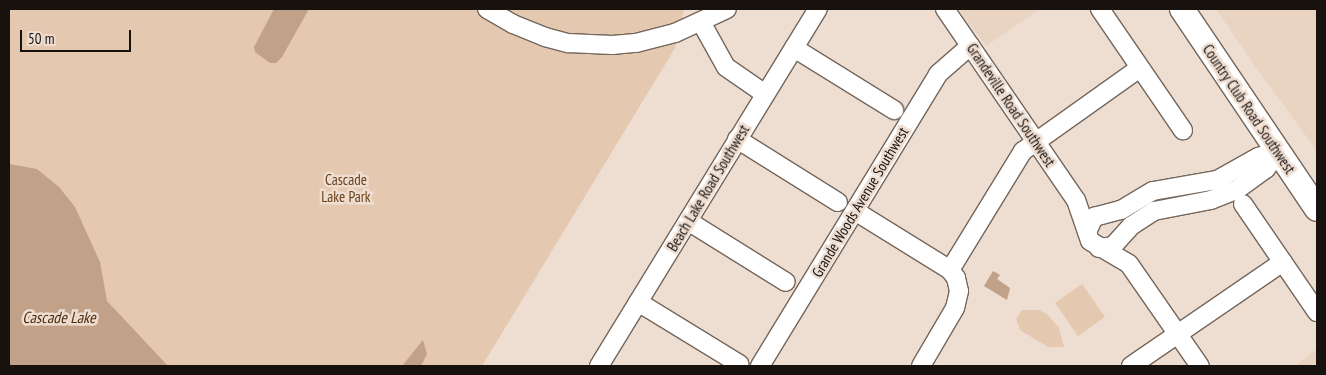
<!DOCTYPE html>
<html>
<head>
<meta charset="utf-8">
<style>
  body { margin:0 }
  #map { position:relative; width:1326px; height:375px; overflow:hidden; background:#eeddd1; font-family:"PT Sans Narrow",sans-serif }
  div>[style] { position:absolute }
  .built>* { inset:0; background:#e9d3c1 }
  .green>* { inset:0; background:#e5c8b0 }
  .water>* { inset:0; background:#c1a188 }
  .roads { filter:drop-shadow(1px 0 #74665b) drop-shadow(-1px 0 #74665b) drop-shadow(0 1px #74665b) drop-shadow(0 -1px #74665b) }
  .street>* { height:18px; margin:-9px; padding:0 9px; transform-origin:9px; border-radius:9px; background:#fff }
  .secondary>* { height:24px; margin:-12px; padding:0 12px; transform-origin:12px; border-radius:12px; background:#fff }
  span { translate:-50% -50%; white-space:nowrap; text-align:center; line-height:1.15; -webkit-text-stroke:5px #eeddd1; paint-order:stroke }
  .street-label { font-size:15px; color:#17120e }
  .park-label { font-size:15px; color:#6b4017 }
  .water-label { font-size:16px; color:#4e2d0e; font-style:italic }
  .frame { position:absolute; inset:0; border:10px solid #17120e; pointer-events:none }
  .scale { position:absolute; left:20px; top:30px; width:111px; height:22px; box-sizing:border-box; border:2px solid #17120e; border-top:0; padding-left:6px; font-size:15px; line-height:18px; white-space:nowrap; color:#17120e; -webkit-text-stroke:4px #eeddd1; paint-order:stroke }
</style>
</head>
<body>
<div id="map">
  <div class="built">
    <i style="clip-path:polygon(959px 9px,1040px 9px,986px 46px)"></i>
    <i style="clip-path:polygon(1216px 9px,1317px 9px,1317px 151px,1257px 69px)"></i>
    <i style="clip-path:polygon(1317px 349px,1317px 366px,1295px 366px)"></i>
  </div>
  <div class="green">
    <i style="clip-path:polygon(9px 9px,684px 9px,675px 48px,482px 366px,9px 366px)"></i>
    <i style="clip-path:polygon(1082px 284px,1105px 317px,1078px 336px,1055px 303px)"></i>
    <i style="clip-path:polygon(1022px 310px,1039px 310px,1048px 315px,1059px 328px,1064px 347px,1048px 347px,1020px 330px,1016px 319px)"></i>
  </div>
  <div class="water">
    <i style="clip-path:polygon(274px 9px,309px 9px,282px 57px,276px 63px,270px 63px,255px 52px,254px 47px)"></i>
    <i style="clip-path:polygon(9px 164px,37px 169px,59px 187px,75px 207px,100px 262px,107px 301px,168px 366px,9px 366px)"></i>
    <i style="clip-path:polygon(993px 271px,1000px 275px,997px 279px,1010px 288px,1007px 300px,984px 286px)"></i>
    <i style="clip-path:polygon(423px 340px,427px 354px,421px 366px,402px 366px)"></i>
  </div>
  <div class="roads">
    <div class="street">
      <i style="left:487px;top:9px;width:30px;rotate:30deg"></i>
      <i style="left:513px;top:24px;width:35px;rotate:22deg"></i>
      <i style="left:545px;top:37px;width:24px;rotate:15deg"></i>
      <i style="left:568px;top:43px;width:44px;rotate:2.6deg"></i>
      <i style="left:612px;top:45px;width:24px;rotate:-5deg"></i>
      <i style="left:636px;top:43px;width:40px;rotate:-14.4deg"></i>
      <i style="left:675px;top:33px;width:57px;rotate:-24.8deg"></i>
      <i style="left:945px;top:9px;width:232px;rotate:55.6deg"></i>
      <i style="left:1076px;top:200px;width:43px;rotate:71.1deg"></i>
      <i style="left:1090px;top:241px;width:45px;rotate:30.5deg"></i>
      <i style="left:1129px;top:264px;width:124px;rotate:55.2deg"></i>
      <i style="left:1100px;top:9px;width:147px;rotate:55.6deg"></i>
      <i style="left:701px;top:22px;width:51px;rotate:60.9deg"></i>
      <i style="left:726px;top:67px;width:47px;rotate:34.7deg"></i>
      <i style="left:794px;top:48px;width:118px;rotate:31.8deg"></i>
      <i style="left:737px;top:139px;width:119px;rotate:32deg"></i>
      <i style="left:1243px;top:204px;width:131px;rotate:55.6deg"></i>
      <i style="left:855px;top:211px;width:112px;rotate:31.8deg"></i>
      <i style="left:950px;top:270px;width:10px;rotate:53deg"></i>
      <i style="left:956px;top:278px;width:13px;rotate:77deg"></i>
      <i style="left:959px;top:291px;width:17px;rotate:103deg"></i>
      <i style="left:955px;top:308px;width:67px;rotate:120.4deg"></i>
      <i style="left:688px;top:221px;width:115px;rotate:31.9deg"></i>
      <i style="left:1087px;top:232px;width:17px;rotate:-65deg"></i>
      <i style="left:1094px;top:217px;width:28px;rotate:-15deg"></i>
      <i style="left:1121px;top:210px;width:37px;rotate:-31deg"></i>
      <i style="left:1153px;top:191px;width:65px;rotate:-9.8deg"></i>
      <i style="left:1217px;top:180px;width:47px;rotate:-29.3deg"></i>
      <i style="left:1258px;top:157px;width:21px;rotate:-17deg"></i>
      <i style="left:1099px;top:248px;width:14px;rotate:-8deg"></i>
      <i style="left:1113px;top:246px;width:27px;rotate:-48deg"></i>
      <i style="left:1131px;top:226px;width:27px;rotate:-33deg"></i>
      <i style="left:1154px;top:211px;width:58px;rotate:-10.9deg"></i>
      <i style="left:1211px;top:200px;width:29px;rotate:-22deg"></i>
      <i style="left:1238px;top:189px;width:34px;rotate:-36deg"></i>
      <i style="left:1266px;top:169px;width:22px;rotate:-56deg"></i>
      <i style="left:950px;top:270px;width:140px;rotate:-58.5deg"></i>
      <i style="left:1023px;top:151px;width:143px;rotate:-35.4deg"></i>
      <i style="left:638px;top:302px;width:119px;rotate:31.5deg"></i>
      <i style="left:599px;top:366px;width:419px;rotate:-58.5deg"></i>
      <i style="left:760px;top:366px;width:342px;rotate:-58.6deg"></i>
      <i style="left:938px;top:74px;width:43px;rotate:-41.2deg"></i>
      <i style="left:1131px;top:366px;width:184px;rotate:-34.4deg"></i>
    </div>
    <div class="secondary">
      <i style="left:1182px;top:9px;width:241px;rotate:56deg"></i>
    </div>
  </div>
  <div class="street-label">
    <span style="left:1011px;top:105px;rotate:56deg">Grandeville Road Southwest</span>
    <span style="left:1249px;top:109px;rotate:56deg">Country Club Road Southwest</span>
    <span style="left:708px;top:188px;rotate:-59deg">Beach Lake Road Southwest</span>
    <span style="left:860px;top:202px;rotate:-59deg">Grande Woods Avenue Southwest</span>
  </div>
  <div class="park-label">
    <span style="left:346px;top:188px">Cascade<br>Lake Park</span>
  </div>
  <div class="water-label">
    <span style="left:59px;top:317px">Cascade Lake</span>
  </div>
  <div class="frame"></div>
  <div class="scale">50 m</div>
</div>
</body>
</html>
